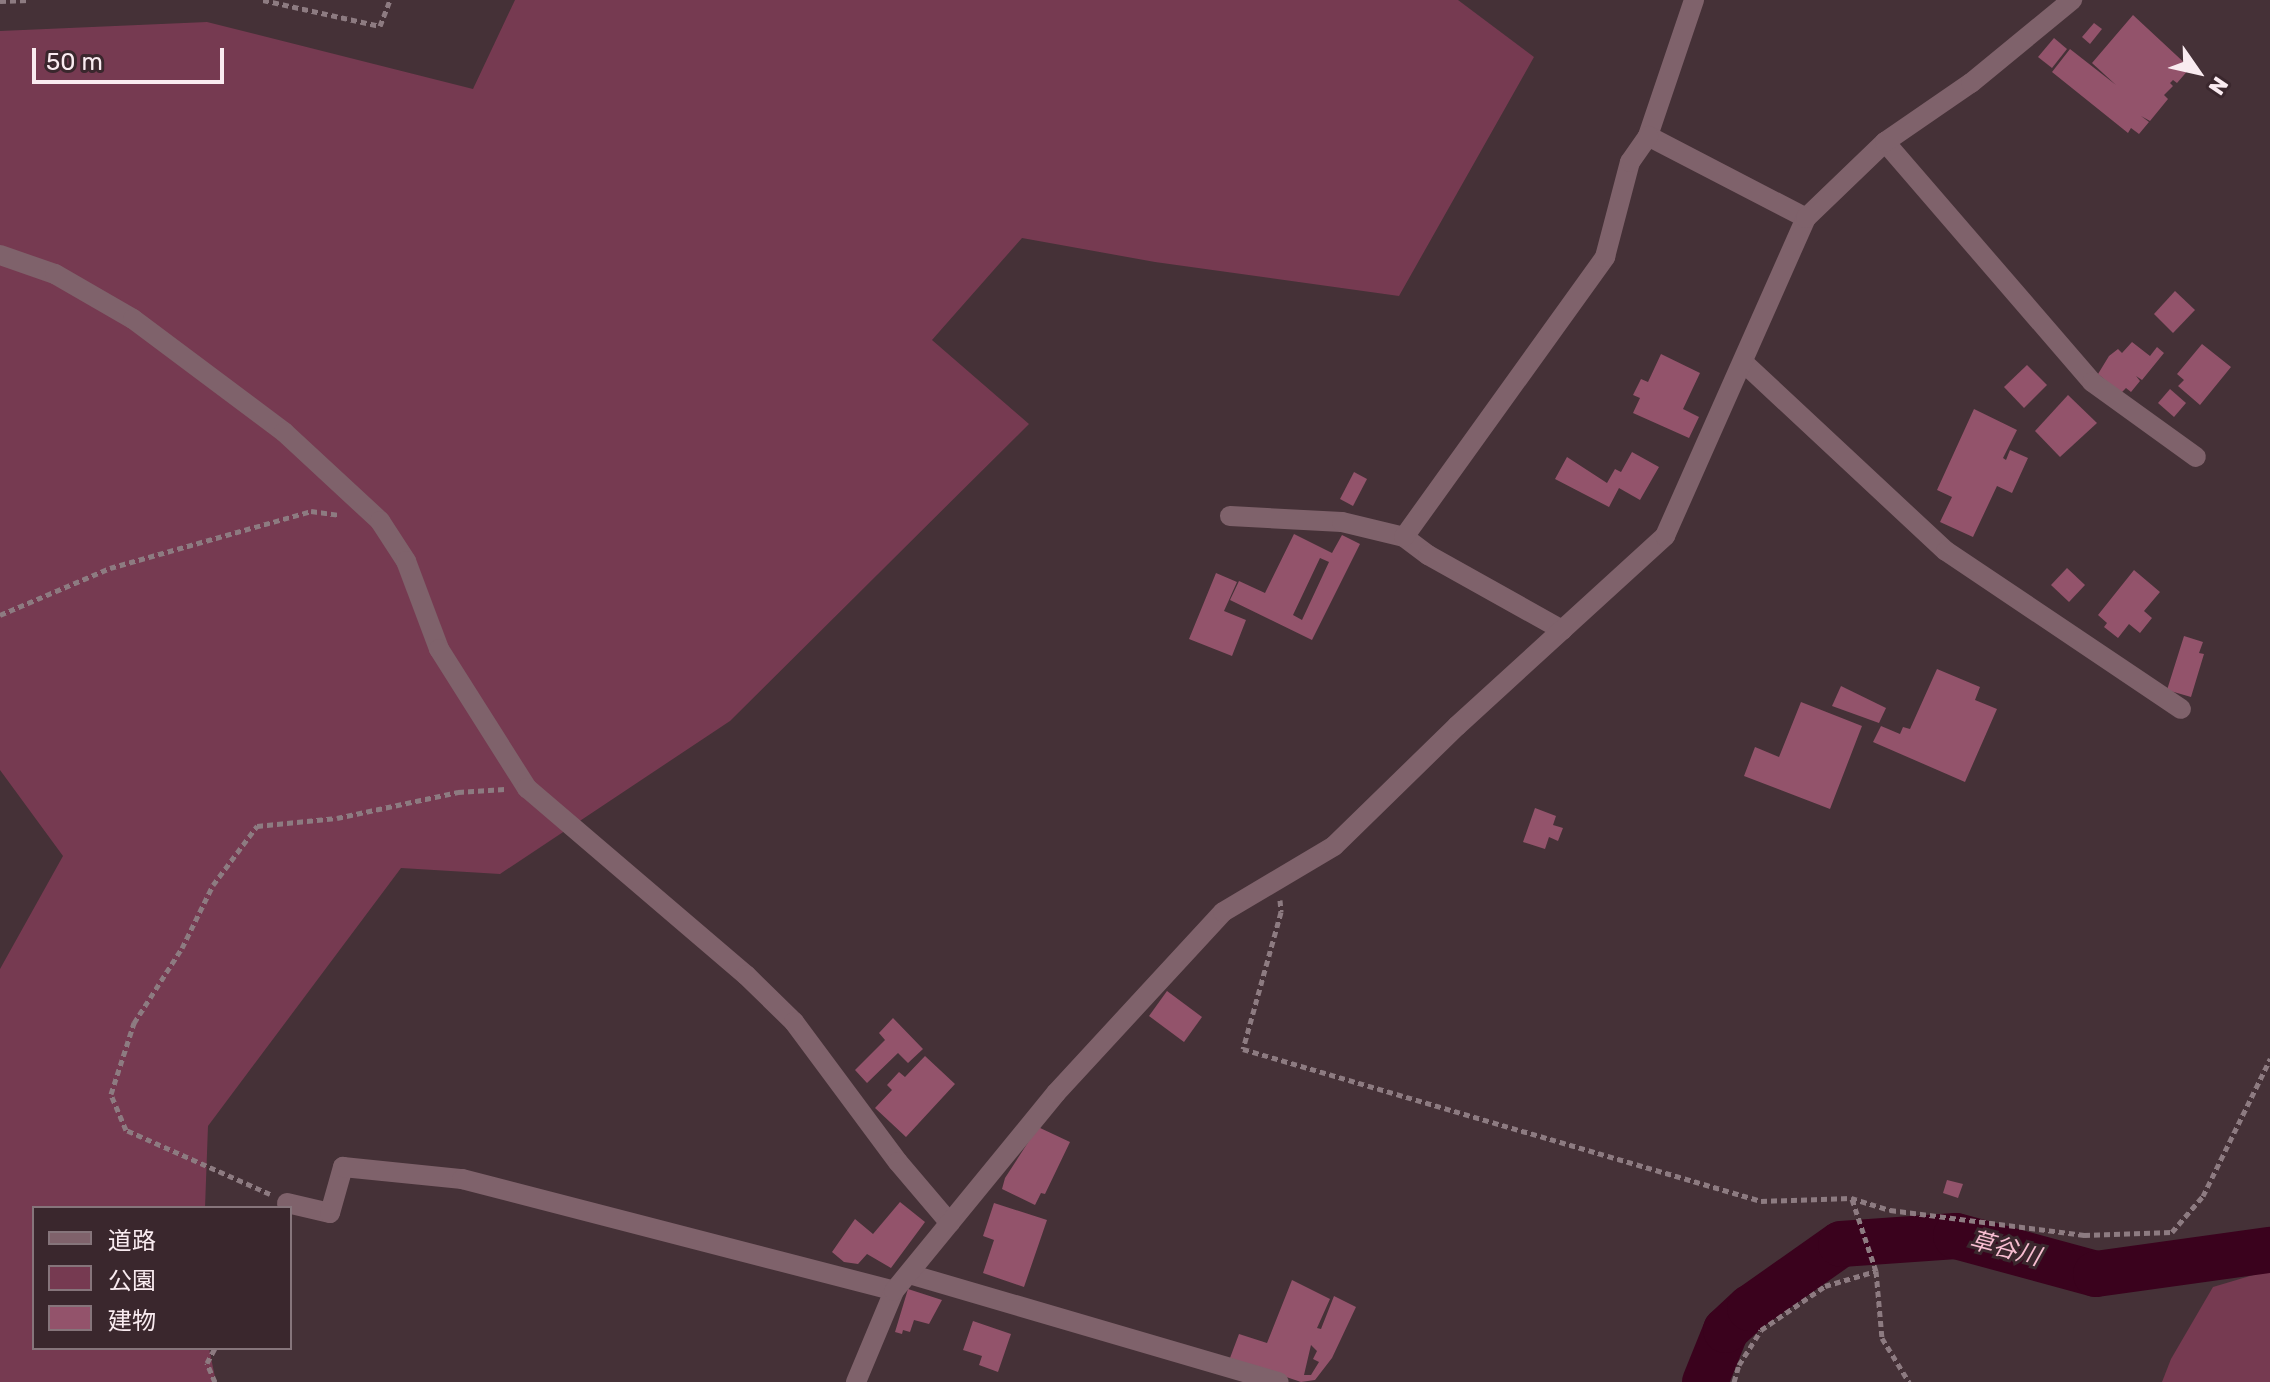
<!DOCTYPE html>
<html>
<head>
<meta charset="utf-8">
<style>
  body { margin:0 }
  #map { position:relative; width:2270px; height:1382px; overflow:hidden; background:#453137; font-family:Rubik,"Noto Sans JP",sans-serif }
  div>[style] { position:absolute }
  .green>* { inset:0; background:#763a51 }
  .river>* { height:46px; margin:-23px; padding:0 23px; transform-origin:23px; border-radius:23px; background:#3a021d }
  .building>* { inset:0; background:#93536b }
  .path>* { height:5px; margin-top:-2.5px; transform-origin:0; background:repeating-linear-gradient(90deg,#8d7b81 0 6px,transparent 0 10px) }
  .minor>* { height:20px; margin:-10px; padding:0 10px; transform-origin:10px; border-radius:10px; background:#7f626b }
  span { translate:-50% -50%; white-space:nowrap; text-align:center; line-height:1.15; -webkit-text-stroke:6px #3a272d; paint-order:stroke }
  .water-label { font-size:24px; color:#f7bdd0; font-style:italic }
  .legend { position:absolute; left:32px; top:1206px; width:260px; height:144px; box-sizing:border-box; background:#3a272d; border:2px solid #86757b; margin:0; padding:10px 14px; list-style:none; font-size:24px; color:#f9ebf0 }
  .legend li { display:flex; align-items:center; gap:16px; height:40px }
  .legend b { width:40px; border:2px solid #86757b }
  .north { position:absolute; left:2158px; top:32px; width:80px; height:80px; -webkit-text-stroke:6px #3a272d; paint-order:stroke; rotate:124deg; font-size:22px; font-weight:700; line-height:32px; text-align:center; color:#f9ebf0 }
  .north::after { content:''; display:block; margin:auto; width:28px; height:36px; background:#f9ebf0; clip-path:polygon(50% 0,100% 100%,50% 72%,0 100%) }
  .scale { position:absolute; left:32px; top:48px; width:192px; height:36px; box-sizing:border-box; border:4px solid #f9ebf0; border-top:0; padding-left:10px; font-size:24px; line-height:28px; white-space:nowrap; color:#f9ebf0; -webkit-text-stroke:6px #3a272d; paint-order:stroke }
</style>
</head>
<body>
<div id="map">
  <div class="green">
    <i style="clip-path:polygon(515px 0,1458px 0,1534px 57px,1399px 296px,1155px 262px,1022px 238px,932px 340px,1029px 424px,730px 721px,500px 874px,401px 868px,208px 1126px,205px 1208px,34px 1208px,34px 1348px,209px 1348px,216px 1382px,0 1382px,0 969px,63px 856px,0 770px,0 31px,207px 22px,473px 89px)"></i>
    <i style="clip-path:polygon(2270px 1270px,2270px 1382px,2162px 1382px,2171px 1359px,2213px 1287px)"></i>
  </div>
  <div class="river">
    <i style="left:1705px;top:1382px;width:56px;rotate:-68deg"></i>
    <i style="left:1726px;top:1330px;width:33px;rotate:-43deg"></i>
    <i style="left:1750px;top:1308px;width:111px;rotate:-35.1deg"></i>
    <i style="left:1841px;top:1244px;width:115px;rotate:-4deg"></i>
    <i style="left:1956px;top:1236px;width:145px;rotate:15.2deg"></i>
    <i style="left:2096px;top:1274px;width:176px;rotate:-7.9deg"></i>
  </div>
  <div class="building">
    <i style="clip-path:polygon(2133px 15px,2190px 68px,2177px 83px,2173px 80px,2170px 83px,2173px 86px,2164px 95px,2168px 99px,2150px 121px,2141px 116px,2149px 122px,2139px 134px,2131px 128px,2128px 133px,2052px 72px,2070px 49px,2116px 85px,2092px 63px)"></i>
    <i style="clip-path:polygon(2094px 23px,2102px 29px,2090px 44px,2082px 37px)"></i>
    <i style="clip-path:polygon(2054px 38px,2067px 49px,2052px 68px,2038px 57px)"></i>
    <i style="clip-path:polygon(2175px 291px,2195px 310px,2173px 333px,2154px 314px)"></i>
    <i style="clip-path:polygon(2132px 342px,2150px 356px,2157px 347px,2164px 353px,2142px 380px,2136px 376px,2140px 381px,2131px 392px,2126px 388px,2121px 393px,2098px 374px,2109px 356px,2118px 349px,2122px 353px)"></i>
    <i style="clip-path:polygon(2202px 344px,2231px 367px,2200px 405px,2178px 386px,2184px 380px,2177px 374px)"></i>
    <i style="clip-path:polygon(1661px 354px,1700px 373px,1683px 409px,1699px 417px,1689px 438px,1633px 413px,1640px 398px,1633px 395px,1641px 379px,1648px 382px)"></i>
    <i style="clip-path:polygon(2027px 365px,2047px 385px,2024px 408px,2004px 387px)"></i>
    <i style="clip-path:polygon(2170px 389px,2186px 403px,2174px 417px,2158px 403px)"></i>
    <i style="clip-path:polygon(2068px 395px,2097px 423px,2060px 457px,2035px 431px)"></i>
    <i style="clip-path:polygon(1974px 409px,2017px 430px,2003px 458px,2006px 460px,2010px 450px,2028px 458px,2012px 493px,1997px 486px,1973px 537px,1940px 522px,1952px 497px,1937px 490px)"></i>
    <i style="clip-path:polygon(1632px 452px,1659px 467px,1640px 500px,1619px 488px,1609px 507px,1555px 479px,1567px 457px,1607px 483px,1615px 469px,1621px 472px)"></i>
    <i style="clip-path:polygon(1354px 472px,1367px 479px,1353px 506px,1340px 499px)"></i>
    <i style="clip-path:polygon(evenodd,1294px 534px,1332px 553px,1342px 535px,1360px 544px,1312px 640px,1230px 600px,1239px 581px,1265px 593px,1294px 534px,1320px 558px,1329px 562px,1302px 620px,1293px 615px,1320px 558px)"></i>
    <i style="clip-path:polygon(2067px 568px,2085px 585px,2069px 602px,2051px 585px)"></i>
    <i style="clip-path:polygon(2134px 570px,2160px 592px,2144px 611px,2152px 618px,2140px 633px,2129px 624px,2118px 638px,2104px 627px,2107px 623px,2098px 615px)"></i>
    <i style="clip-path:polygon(1216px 573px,1237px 582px,1224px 611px,1246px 620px,1232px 656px,1189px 639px)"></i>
    <i style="clip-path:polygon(2184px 636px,2203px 642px,2199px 653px,2204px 654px,2191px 697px,2167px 690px)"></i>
    <i style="clip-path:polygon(1937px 669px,1980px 687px,1975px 700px,1997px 709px,1965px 782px,1873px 742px,1881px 726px,1900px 734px,1903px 727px,1910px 729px)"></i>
    <i style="clip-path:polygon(1841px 686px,1886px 708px,1879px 723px,1832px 706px)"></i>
    <i style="clip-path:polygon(1801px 702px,1862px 726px,1830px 809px,1744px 776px,1755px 747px,1779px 757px)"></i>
    <i style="clip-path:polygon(1535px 808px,1556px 816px,1553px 825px,1563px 828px,1558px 841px,1549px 837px,1545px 849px,1523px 842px)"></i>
    <i style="clip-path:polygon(1167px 991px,1202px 1017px,1184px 1042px,1149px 1016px)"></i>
    <i style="clip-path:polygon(893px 1018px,923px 1049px,908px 1063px,898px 1053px,867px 1083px,855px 1070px,885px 1040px,879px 1033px)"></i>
    <i style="clip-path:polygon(925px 1056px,955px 1084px,906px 1137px,875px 1108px,892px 1090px,887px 1085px,899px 1072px,905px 1077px)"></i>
    <i style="clip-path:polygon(1038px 1127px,1070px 1142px,1045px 1194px,1041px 1193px,1035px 1205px,1002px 1189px,1005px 1178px)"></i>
    <i style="clip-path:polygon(1947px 1180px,1963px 1184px,1958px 1198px,1943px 1193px)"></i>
    <i style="clip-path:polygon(900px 1202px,925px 1222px,891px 1268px,867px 1254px,858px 1264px,844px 1262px,832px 1252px,855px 1219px,873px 1234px)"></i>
    <i style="clip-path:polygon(994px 1203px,1047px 1220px,1024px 1287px,983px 1273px,994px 1240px,983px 1236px)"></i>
    <i style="clip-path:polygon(evenodd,1292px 1280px,1330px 1299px,1317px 1328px,1321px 1329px,1334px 1296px,1356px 1307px,1332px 1358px,1315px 1380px,1301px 1382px,1230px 1358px,1239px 1334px,1267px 1343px,1292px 1280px,1311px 1345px,1317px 1351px,1313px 1359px,1319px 1362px,1311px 1375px,1304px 1375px,1311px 1345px)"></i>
    <i style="clip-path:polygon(908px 1289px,942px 1300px,929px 1324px,914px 1320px,910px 1332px,903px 1330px,902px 1334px,895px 1332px)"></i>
    <i style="clip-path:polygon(973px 1321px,1011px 1334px,998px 1372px,979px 1365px,982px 1356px,963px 1350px)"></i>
  </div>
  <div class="path">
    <i style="left:263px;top:0;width:120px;rotate:12.5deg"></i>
    <i style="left:380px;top:26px;width:28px;rotate:-69deg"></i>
    <i style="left:0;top:1px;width:29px;rotate:-2deg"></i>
    <i style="left:0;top:615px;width:120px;rotate:-23.1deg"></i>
    <i style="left:110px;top:568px;width:209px;rotate:-15.8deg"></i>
    <i style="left:311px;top:511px;width:28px;rotate:8deg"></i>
    <i style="left:1280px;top:900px;width:12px;rotate:85deg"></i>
    <i style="left:1281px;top:912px;width:142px;rotate:105.5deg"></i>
    <i style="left:1243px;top:1049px;width:540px;rotate:16.35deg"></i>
    <i style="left:1761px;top:1201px;width:90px;rotate:-1.9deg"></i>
    <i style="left:1851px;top:1198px;width:41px;rotate:17.1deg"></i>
    <i style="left:1890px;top:1210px;width:196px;rotate:7.3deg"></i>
    <i style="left:2084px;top:1235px;width:88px;rotate:-2deg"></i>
    <i style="left:2172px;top:1232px;width:48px;rotate:-49.3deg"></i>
    <i style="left:2203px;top:1196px;width:153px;rotate:-63.9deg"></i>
    <i style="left:270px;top:1194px;width:158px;rotate:-156deg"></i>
    <i style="left:126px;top:1130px;width:39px;rotate:-113deg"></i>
    <i style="left:111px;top:1094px;width:75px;rotate:-72.1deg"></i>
    <i style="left:134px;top:1023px;width:89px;rotate:-57.4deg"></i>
    <i style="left:182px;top:948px;width:70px;rotate:-63.8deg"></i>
    <i style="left:213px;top:885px;width:74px;rotate:-53.3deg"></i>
    <i style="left:257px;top:826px;width:80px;rotate:-5.7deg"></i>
    <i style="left:337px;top:818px;width:124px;rotate:-12.1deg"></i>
    <i style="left:458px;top:792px;width:47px;rotate:-3.7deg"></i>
    <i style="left:1852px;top:1199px;width:76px;rotate:71.6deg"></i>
    <i style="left:1876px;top:1271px;width:67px;rotate:84.9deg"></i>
    <i style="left:1882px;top:1338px;width:52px;rotate:58.5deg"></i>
    <i style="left:215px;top:1382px;width:21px;rotate:-113deg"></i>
    <i style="left:207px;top:1363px;width:17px;rotate:-62deg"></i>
    <i style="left:1734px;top:1382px;width:18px;rotate:-74deg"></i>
    <i style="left:1739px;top:1365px;width:41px;rotate:-57.8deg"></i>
    <i style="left:1761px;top:1330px;width:78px;rotate:-34.5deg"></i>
    <i style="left:1825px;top:1286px;width:53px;rotate:-16.4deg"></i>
  </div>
  <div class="minor">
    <i style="left:1694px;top:0;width:144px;rotate:108.7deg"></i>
    <i style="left:1648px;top:136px;width:178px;rotate:27.4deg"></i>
    <i style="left:1885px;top:142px;width:317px;rotate:49.2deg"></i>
    <i style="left:2092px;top:382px;width:128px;rotate:35.8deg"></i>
    <i style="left:0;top:255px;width:58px;rotate:19.1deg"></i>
    <i style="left:55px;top:274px;width:90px;rotate:30deg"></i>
    <i style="left:133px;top:319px;width:189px;rotate:36.8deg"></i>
    <i style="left:284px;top:432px;width:131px;rotate:42.8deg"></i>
    <i style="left:380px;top:521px;width:48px;rotate:57deg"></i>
    <i style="left:406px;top:561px;width:94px;rotate:69.4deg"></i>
    <i style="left:439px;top:649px;width:165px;rotate:57.7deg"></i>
    <i style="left:527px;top:788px;width:288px;rotate:40.5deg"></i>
    <i style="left:746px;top:975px;width:67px;rotate:44.4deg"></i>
    <i style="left:794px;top:1022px;width:174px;rotate:53.4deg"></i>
    <i style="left:898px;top:1162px;width:80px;rotate:49.6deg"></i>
    <i style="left:1743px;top:362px;width:277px;rotate:43deg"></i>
    <i style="left:1946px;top:551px;width:283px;rotate:33.9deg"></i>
    <i style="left:1230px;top:516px;width:112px;rotate:3.1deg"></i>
    <i style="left:1342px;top:522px;width:64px;rotate:13.6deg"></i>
    <i style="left:1404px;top:537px;width:30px;rotate:37deg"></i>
    <i style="left:1428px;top:555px;width:154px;rotate:29.2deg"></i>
    <i style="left:1404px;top:537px;width:345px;rotate:-54.3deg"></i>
    <i style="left:1605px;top:257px;width:98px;rotate:-75.3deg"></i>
    <i style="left:1630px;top:162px;width:32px;rotate:-55deg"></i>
    <i style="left:287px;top:1203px;width:44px;rotate:13.1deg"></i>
    <i style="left:330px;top:1213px;width:48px;rotate:-74.2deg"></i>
    <i style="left:343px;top:1167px;width:120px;rotate:5.8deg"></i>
    <i style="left:462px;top:1179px;width:446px;rotate:14.5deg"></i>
    <i style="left:909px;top:1274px;width:385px;rotate:16.3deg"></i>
    <i style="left:856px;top:1382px;width:99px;rotate:-67.3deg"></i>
    <i style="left:894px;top:1291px;width:256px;rotate:-50.7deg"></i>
    <i style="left:1056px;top:1093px;width:246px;rotate:-47.3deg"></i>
    <i style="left:1223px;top:912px;width:129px;rotate:-30.7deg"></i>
    <i style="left:1334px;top:846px;width:172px;rotate:-44.3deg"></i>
    <i style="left:1457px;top:726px;width:282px;rotate:-42.4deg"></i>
    <i style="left:1665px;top:536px;width:348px;rotate:-66.1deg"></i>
    <i style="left:1806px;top:218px;width:110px;rotate:-43.9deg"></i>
    <i style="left:1885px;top:142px;width:104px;rotate:-34.5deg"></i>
    <i style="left:1971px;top:83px;width:131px;rotate:-39.4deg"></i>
  </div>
  <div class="water-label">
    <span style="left:2005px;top:1249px;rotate:15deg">草谷川</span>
  </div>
  <ul class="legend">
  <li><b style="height:10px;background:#7f626b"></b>道路</li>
  <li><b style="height:22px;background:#763a51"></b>公園</li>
  <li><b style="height:22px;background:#93536b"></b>建物</li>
  </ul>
  <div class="north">N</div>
  <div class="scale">50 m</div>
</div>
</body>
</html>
